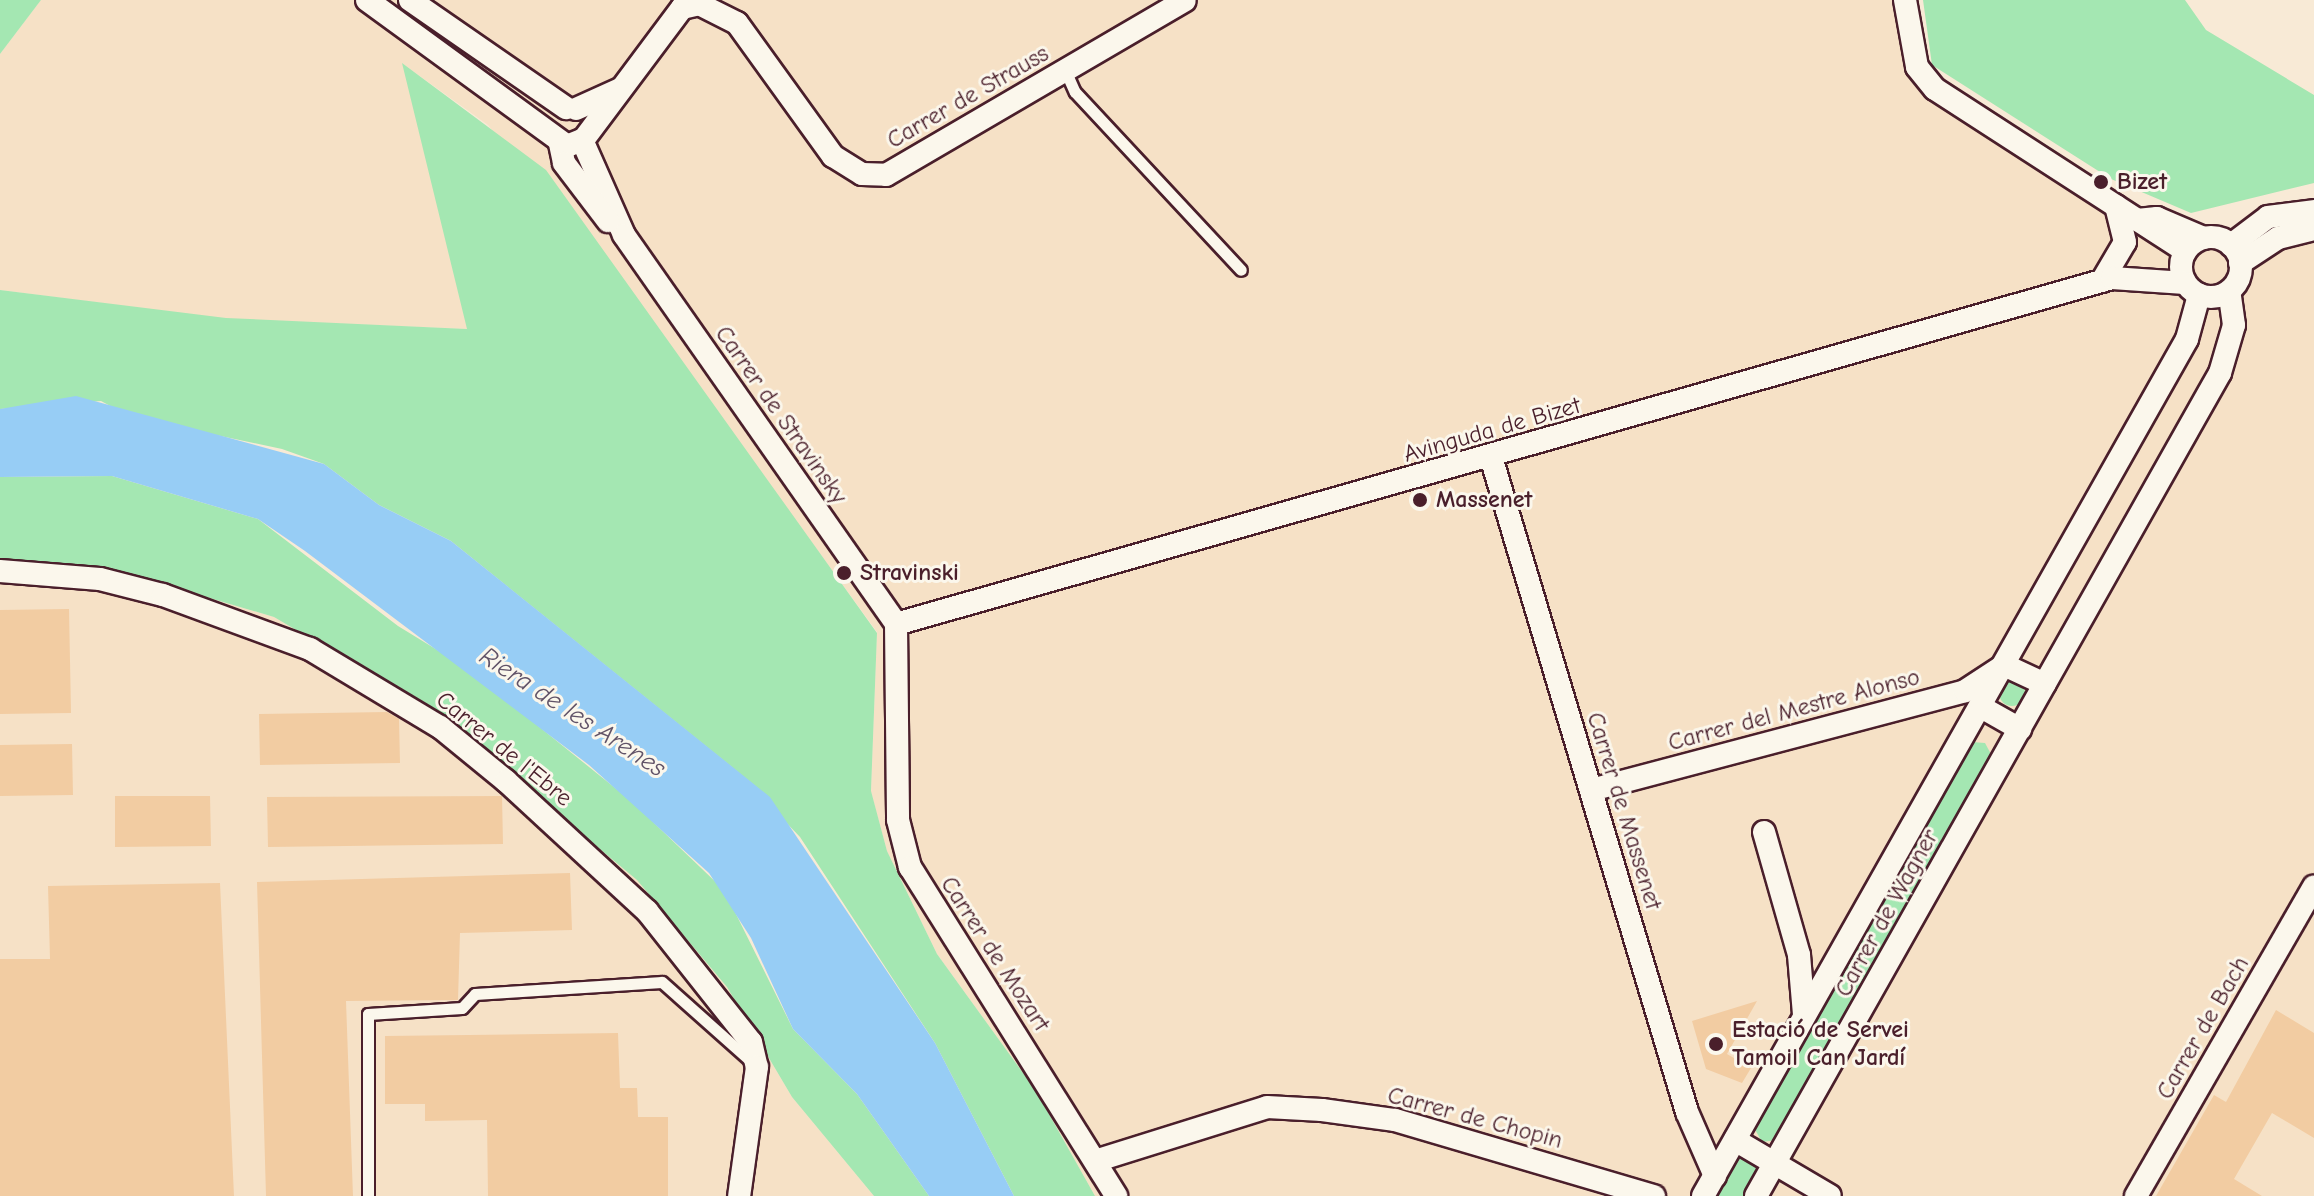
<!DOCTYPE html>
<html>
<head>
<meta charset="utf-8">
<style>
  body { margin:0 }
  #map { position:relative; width:2314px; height:1196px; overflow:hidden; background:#f8ead6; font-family:"Comic Neue",sans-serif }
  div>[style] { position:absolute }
  .built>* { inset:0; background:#f6e1c6 }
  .green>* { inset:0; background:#a4e7b2 }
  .round { border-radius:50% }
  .water>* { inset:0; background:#97cdf5 }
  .building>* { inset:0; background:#f2cca2 }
  .roads { filter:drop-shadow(2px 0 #4a1f2b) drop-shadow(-2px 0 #4a1f2b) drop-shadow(0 2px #4a1f2b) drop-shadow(0 -2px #4a1f2b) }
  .service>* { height:11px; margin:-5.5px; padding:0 5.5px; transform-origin:5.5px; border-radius:5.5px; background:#fbf7ec }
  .minor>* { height:22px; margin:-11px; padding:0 11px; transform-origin:11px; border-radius:11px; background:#fbf7ec }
  .minor>.ring { margin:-11px; padding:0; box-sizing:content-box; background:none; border:22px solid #fbf7ec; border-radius:50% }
  .dots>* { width:22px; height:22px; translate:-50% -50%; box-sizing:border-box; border:4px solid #fbf7ec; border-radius:50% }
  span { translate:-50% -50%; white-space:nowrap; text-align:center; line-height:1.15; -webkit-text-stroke:6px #fbf7ec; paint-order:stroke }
  .street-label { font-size:24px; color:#4a1f2b }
  .poi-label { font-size:24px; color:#4a1f2b; font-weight:700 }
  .left { translate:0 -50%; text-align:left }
  .water-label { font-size:26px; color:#615368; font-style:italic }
</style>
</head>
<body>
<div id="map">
  <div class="built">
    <i style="clip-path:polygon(41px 0,1905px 0,1917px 67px,2191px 254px,2314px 219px,2314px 1196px,1095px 1196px,1036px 1091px,937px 954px,887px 851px,871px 792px,877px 632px,757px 467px,488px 125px,403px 64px,468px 329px,226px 319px,0 290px,0 54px)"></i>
    <i style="clip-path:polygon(0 558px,115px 570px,274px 617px,434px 711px,637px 880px,727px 987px,792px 1097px,874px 1196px,0 1196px)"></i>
  </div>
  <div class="green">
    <i style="clip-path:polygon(0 0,41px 0,0 54px)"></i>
    <i style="clip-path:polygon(1923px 0,2185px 0,2206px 30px,2314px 95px,2314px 183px,2191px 213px,2111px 179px,1932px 65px)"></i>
    <i style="clip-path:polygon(402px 63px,546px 170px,877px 633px,871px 791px,887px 851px,937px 954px,1036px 1091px,1095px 1196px,1014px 1196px,935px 1043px,800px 837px,738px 772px,451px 541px,379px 505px,324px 464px,282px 449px,131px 417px,101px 401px,0 409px,0 290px,226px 318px,467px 329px)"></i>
    <i style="clip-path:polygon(112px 476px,258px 519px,398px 626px,465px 667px,630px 800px,724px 890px,793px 1029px,857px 1094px,929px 1196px,874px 1196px,792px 1097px,727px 987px,637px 880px,434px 711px,274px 617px,115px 570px,0 558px,0 477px)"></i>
    <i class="round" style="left:1999px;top:680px;width:26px;height:26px"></i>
    <i style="clip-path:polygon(1972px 742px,1985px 743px,1992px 756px,1777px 1140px,1762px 1142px,1753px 1126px)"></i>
    <i style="clip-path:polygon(1741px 1153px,1757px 1168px,1743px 1196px,1714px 1196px)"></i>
  </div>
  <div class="water">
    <i style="clip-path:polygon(76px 396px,324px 464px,379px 505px,451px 541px,770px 797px,935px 1043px,1014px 1196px,929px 1196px,857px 1094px,793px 1029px,751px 938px,709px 873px,589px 765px,305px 551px,258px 519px,112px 476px,0 477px,0 409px)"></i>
  </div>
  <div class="building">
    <i style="clip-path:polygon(69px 609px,71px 713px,0 714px,0 610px)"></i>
    <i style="clip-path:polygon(387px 712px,399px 719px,400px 763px,260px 765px,259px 714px)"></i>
    <i style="clip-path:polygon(72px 744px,73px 795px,0 796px,0 745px)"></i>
    <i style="clip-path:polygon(115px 796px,210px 796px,211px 846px,115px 847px)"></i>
    <i style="clip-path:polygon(502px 796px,503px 844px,268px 847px,267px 797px)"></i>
    <i style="clip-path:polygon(570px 873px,572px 930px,460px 933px,458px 1000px,346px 1001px,353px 1196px,266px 1196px,257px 882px)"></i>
    <i style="clip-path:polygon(220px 883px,234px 1196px,0 1196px,0 959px,50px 959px,48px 886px)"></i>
    <i style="clip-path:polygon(1757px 1001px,1727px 1054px,1751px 1068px,1742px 1083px,1706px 1069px,1692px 1021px)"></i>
    <i style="clip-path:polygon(2276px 1010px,2314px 1033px,2314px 1138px,2272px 1113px,2234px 1179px,2262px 1196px,2156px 1196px,2214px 1095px,2226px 1102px)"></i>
    <i style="clip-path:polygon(618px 1033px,620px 1088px,637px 1088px,638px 1117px,668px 1117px,668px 1196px,488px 1196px,487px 1120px,425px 1121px,425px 1104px,385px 1104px,385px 1036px)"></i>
  </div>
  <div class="roads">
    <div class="service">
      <i style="left:1065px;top:70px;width:24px;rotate:66deg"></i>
      <i style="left:1075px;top:92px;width:243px;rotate:47deg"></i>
      <i style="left:368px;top:1196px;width:182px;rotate:-90deg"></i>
      <i style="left:368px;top:1014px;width:94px;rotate:-3.7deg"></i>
      <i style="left:462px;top:1008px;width:19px;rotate:-47deg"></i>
      <i style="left:475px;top:994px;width:187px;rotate:-3.7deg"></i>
      <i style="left:662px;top:982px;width:123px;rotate:41.7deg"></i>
    </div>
    <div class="minor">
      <i style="left:367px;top:0;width:248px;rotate:36.1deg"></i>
      <i style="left:567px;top:146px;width:18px;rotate:-22deg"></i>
      <i style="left:584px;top:139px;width:174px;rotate:-53.2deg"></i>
      <i style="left:410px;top:0;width:190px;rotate:34.7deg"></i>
      <i style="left:1905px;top:0;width:68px;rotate:79.8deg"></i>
      <i style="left:1917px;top:67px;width:28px;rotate:51deg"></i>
      <i style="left:1935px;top:89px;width:298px;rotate:32.9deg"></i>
      <i style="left:682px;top:8px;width:17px;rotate:-13deg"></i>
      <i style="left:699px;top:4px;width:42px;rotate:26.6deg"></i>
      <i style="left:737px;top:23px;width:164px;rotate:54.2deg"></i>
      <i style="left:833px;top:156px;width:34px;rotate:32deg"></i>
      <i style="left:862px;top:174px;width:24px;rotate:2deg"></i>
      <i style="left:886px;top:175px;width:346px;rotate:-30.3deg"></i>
      <i style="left:576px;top:109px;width:48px;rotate:-24.4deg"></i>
      <i style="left:582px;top:140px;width:104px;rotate:66.1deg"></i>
      <i style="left:624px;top:235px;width:475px;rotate:55deg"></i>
      <i style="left:560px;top:144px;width:19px;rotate:78deg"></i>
      <i style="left:564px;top:163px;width:73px;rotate:52.8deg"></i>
      <i style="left:2137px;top:220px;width:20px;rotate:-6deg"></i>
      <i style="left:2157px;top:218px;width:51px;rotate:23.1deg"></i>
      <i class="ring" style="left:2181px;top:237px;width:38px;height:38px"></i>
      <i style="left:2231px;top:245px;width:46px;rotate:-37.1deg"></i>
      <i style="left:2268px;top:217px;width:46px;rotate:-7.4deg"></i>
      <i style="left:2240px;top:263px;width:45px;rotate:-33.3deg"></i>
      <i style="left:2278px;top:238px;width:37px;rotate:-14deg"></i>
      <i style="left:2102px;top:281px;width:45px;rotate:-59.5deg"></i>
      <i style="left:2125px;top:242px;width:37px;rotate:-104deg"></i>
      <i style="left:1491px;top:457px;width:684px;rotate:73.34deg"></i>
      <i style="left:1687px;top:1112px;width:70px;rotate:66.4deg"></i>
      <i style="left:0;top:571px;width:100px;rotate:4.6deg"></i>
      <i style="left:100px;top:579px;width:65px;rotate:14.3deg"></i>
      <i style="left:163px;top:595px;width:157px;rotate:20.2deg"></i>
      <i style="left:310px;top:649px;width:152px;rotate:31deg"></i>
      <i style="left:440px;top:727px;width:85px;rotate:39.3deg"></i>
      <i style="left:506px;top:781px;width:192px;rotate:42.7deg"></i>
      <i style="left:647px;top:911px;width:167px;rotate:51.6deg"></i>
      <i style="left:751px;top:1042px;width:26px;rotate:77deg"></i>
      <i style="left:757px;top:1067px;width:130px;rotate:97.9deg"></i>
      <i style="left:896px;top:624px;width:1264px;rotate:-15.88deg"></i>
      <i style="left:2112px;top:278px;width:73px;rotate:3.9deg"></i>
      <i style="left:896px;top:624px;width:196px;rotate:89.4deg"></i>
      <i style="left:898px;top:820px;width:49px;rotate:75.7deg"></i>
      <i style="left:910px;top:867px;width:388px;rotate:57.9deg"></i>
      <i style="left:2004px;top:665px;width:45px;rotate:24.9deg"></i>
      <i style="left:1981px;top:707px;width:45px;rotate:29.4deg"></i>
      <i style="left:1591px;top:790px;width:387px;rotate:-14.8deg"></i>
      <i style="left:1965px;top:691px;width:42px;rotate:-33.3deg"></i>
      <i style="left:1764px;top:832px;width:128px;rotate:74.1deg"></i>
      <i style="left:1799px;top:955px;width:60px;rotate:85.2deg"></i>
      <i style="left:1735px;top:1140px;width:110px;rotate:30.5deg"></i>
      <i style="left:1095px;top:1161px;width:180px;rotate:-17.4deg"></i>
      <i style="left:1267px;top:1107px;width:55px;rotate:3.1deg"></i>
      <i style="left:1322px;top:1110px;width:74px;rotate:7.8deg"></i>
      <i style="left:1395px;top:1120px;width:270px;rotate:16.4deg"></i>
      <i style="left:1703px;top:1196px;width:984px;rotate:-60.54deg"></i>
      <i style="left:2187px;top:339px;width:46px;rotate:-74.7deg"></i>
      <i style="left:1756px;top:1196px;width:945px;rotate:-60.59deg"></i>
      <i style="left:2220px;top:373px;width:50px;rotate:-73.7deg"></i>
      <i style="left:2234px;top:325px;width:34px;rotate:-98deg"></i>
      <i style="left:2136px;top:1196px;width:357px;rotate:-60.1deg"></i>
    </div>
  </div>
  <div class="dots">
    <i style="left:2101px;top:182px;background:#4a1f2b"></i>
    <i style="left:1420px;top:500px;background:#4a1f2b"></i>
    <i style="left:844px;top:573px;background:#4a1f2b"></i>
    <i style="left:1716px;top:1044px;background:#4a1f2b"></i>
  </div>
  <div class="street-label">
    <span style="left:968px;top:97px;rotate:-30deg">Carrer de Strauss</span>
    <span style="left:781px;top:415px;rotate:55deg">Carrer de Stravinsky</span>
    <span style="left:1492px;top:430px;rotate:-16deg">Avinguda de Bizet</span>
    <span style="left:1794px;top:710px;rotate:-15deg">Carrer del Mestre Alonso</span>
    <span style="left:504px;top:749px;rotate:39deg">Carrer de l'Ebre</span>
    <span style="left:1624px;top:811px;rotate:73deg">Carrer de Massenet</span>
    <span style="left:1887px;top:913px;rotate:-61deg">Carrer de Wagner</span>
    <span style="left:995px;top:954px;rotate:57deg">Carrer de Mozart</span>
    <span style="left:2203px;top:1028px;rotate:-60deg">Carrer de Bach</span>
    <span style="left:1475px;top:1118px;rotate:15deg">Carrer de Chopin</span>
  </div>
  <div class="poi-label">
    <span class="left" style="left:2117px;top:182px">Bizet</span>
    <span class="left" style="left:1436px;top:500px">Massenet</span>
    <span class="left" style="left:860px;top:573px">Stravinski</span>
    <span class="left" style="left:1732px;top:1044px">Estació de Servei<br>Tamoil Can Jardí</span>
  </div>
  <div class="water-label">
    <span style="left:572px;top:713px;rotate:33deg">Riera de les Arenes</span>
  </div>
</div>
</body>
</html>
